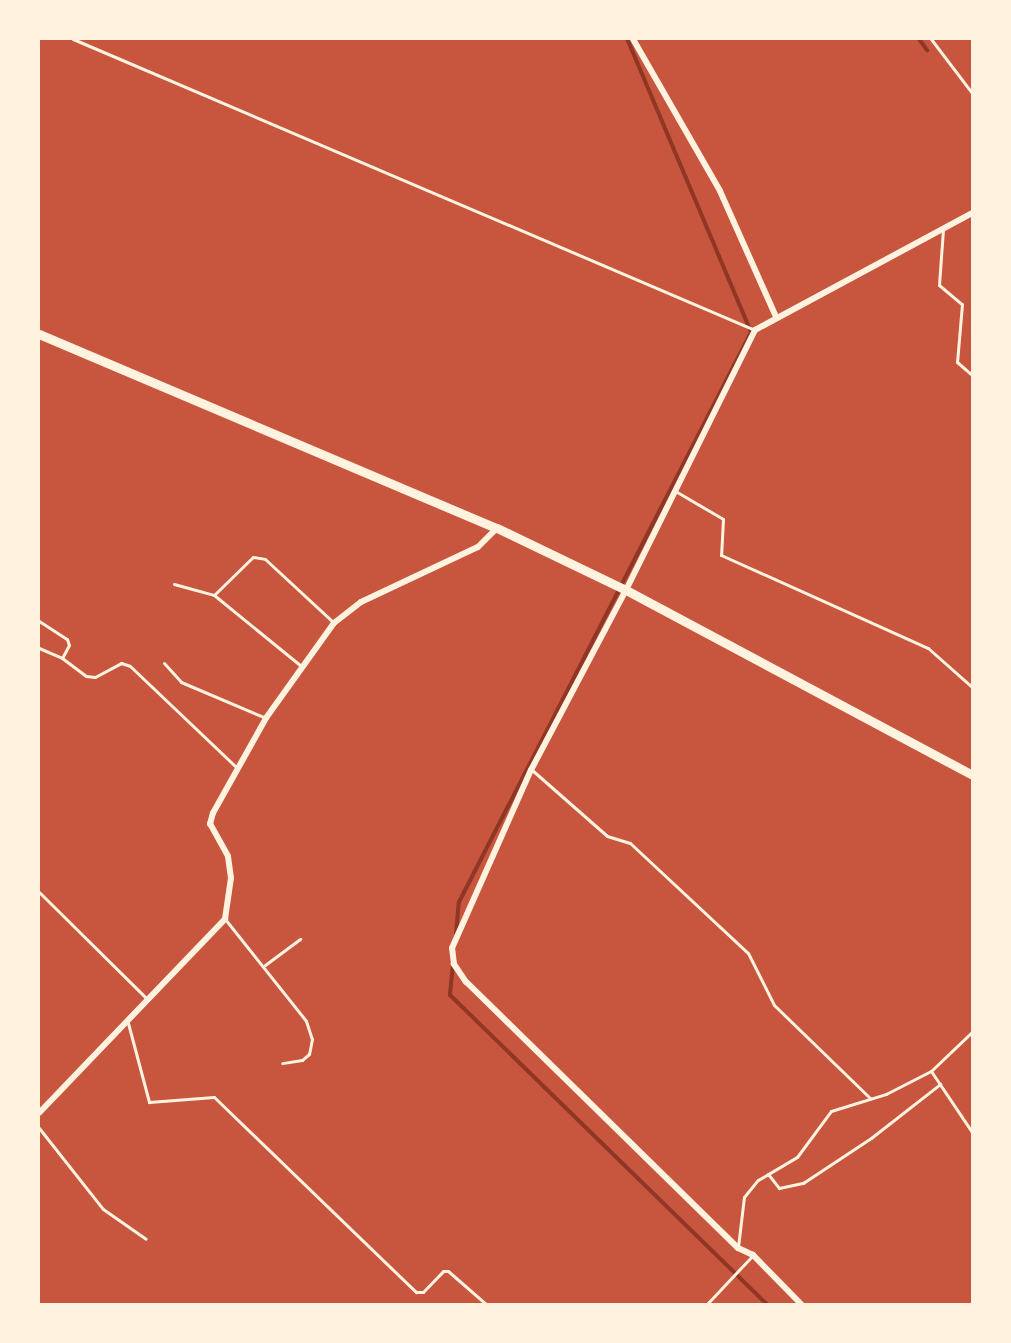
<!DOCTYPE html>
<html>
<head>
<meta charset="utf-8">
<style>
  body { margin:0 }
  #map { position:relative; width:1011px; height:1343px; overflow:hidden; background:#c8553d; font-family:"DejaVu Sans",sans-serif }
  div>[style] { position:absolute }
  .stream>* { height:4px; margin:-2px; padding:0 2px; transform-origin:2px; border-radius:2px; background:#8f3625 }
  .service>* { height:3px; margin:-1.5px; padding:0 1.5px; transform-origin:1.5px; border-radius:1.5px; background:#fff3e0 }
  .minor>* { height:6px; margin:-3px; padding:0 3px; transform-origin:3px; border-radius:3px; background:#fff3e0 }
  .secondary>* { height:9px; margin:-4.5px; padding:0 4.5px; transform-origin:4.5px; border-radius:4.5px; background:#fff3e0 }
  span { translate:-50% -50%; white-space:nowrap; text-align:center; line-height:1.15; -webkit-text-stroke:6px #fff3e0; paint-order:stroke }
  .frame { position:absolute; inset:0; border:40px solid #fff3e0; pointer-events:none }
</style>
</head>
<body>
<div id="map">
  <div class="stream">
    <i style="left:919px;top:39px;width:14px;rotate:54deg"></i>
    <i style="left:456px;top:934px;width:32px;rotate:-85deg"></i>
    <i style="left:459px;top:902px;width:640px;rotate:-62.87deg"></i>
    <i style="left:751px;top:332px;width:318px;rotate:-112.9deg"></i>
    <i style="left:453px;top:965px;width:30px;rotate:96deg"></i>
    <i style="left:450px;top:995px;width:443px;rotate:44.3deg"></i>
  </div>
  <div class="service">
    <i style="left:73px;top:39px;width:741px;rotate:23.11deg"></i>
    <i style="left:931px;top:39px;width:68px;rotate:52.8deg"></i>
    <i style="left:943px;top:229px;width:56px;rotate:94.1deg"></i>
    <i style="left:939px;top:285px;width:30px;rotate:40deg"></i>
    <i style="left:962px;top:304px;width:58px;rotate:94.9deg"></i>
    <i style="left:957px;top:362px;width:20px;rotate:41deg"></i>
    <i style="left:677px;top:492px;width:53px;rotate:30.4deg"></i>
    <i style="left:723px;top:519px;width:36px;rotate:93deg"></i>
    <i style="left:721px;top:555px;width:227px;rotate:24.2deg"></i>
    <i style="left:928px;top:648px;width:59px;rotate:41.6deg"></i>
    <i style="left:174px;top:584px;width:41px;rotate:15.4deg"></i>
    <i style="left:214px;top:595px;width:112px;rotate:39.2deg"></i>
    <i style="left:214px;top:595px;width:54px;rotate:-44.3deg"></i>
    <i style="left:253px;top:557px;width:12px;rotate:9deg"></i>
    <i style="left:265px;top:559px;width:94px;rotate:42.8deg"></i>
    <i style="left:39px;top:621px;width:33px;rotate:33deg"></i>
    <i style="left:67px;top:639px;width:6px;rotate:72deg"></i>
    <i style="left:69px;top:645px;width:15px;rotate:118deg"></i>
    <i style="left:39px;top:648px;width:25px;rotate:23deg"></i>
    <i style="left:62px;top:658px;width:30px;rotate:37deg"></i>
    <i style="left:86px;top:676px;width:9px;rotate:6deg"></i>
    <i style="left:95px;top:677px;width:30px;rotate:-28deg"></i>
    <i style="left:121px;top:663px;width:9px;rotate:18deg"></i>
    <i style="left:130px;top:666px;width:149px;rotate:43.6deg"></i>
    <i style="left:164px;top:663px;width:25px;rotate:48deg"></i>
    <i style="left:181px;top:682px;width:92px;rotate:23deg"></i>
    <i style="left:532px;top:770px;width:100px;rotate:41.3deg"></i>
    <i style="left:607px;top:836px;width:24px;rotate:17deg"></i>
    <i style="left:630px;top:843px;width:161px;rotate:43deg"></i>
    <i style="left:748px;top:953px;width:58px;rotate:63.4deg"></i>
    <i style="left:774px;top:1005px;width:134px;rotate:44.1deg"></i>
    <i style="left:39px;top:892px;width:153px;rotate:44.7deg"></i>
    <i style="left:225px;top:919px;width:130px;rotate:51.5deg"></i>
    <i style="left:306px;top:1021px;width:19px;rotate:72deg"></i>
    <i style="left:312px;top:1039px;width:15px;rotate:101deg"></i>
    <i style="left:309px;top:1054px;width:9px;rotate:139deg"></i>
    <i style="left:302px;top:1060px;width:20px;rotate:171deg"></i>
    <i style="left:265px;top:965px;width:44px;rotate:-36.6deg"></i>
    <i style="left:128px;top:1023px;width:82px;rotate:75.1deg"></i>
    <i style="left:149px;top:1102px;width:65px;rotate:-4.4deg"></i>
    <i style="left:214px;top:1097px;width:281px;rotate:44deg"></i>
    <i style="left:416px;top:1292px;width:7px"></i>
    <i style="left:423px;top:1292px;width:29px;rotate:-46deg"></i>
    <i style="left:443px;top:1271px;width:5px"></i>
    <i style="left:448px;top:1271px;width:50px;rotate:41deg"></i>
    <i style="left:931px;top:1071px;width:73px;rotate:56.1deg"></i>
    <i style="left:39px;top:1128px;width:103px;rotate:51.7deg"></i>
    <i style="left:103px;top:1209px;width:52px;rotate:34.9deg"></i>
    <i style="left:768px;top:1174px;width:18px;rotate:52deg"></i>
    <i style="left:779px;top:1188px;width:25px;rotate:-12deg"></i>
    <i style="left:803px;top:1183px;width:82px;rotate:-33.5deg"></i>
    <i style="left:871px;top:1138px;width:88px;rotate:-38deg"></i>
    <i style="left:738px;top:1247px;width:50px;rotate:-83.2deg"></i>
    <i style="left:744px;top:1197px;width:22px;rotate:-51deg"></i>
    <i style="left:758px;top:1180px;width:45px;rotate:-30.5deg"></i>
    <i style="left:797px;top:1157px;width:57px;rotate:-53.5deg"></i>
    <i style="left:831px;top:1111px;width:58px;rotate:-17.2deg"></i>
    <i style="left:886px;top:1094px;width:51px;rotate:-27.1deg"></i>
    <i style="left:931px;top:1071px;width:57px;rotate:-43.6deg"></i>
    <i style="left:707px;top:1304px;width:67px;rotate:-46.8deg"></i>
  </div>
  <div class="minor">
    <i style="left:633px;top:39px;width:175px;rotate:60.2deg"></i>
    <i style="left:720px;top:191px;width:138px;rotate:66deg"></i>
    <i style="left:39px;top:1113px;width:269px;rotate:-46.2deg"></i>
    <i style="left:225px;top:919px;width:41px;rotate:-81.7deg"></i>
    <i style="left:231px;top:878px;width:22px;rotate:-98deg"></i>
    <i style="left:228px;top:856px;width:37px;rotate:-119deg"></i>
    <i style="left:210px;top:824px;width:11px;rotate:-75deg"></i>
    <i style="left:213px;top:813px;width:109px;rotate:-60.8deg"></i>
    <i style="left:266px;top:718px;width:117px;rotate:-54.4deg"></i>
    <i style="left:334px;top:623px;width:34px;rotate:-38deg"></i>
    <i style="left:361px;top:602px;width:129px;rotate:-25.2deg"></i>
    <i style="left:478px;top:547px;width:27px;rotate:-45deg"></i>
    <i style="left:801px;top:1304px;width:69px;rotate:-134.4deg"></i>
    <i style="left:753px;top:1255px;width:17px;rotate:-155deg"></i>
    <i style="left:738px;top:1248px;width:380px;rotate:-135.6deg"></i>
    <i style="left:466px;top:982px;width:22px;rotate:-124deg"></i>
    <i style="left:454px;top:964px;width:16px;rotate:-97deg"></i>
    <i style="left:452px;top:948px;width:195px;rotate:-66.1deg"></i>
    <i style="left:531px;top:770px;width:204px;rotate:-62.2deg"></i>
    <i style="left:626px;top:590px;width:290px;rotate:-63.6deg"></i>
    <i style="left:755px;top:330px;width:247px;rotate:-28.3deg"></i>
  </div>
  <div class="secondary">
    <i style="left:39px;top:334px;width:497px;rotate:23deg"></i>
    <i style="left:497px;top:528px;width:143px;rotate:25.7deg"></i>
    <i style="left:626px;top:590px;width:392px;rotate:28.1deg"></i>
  </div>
  <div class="frame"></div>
</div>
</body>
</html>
